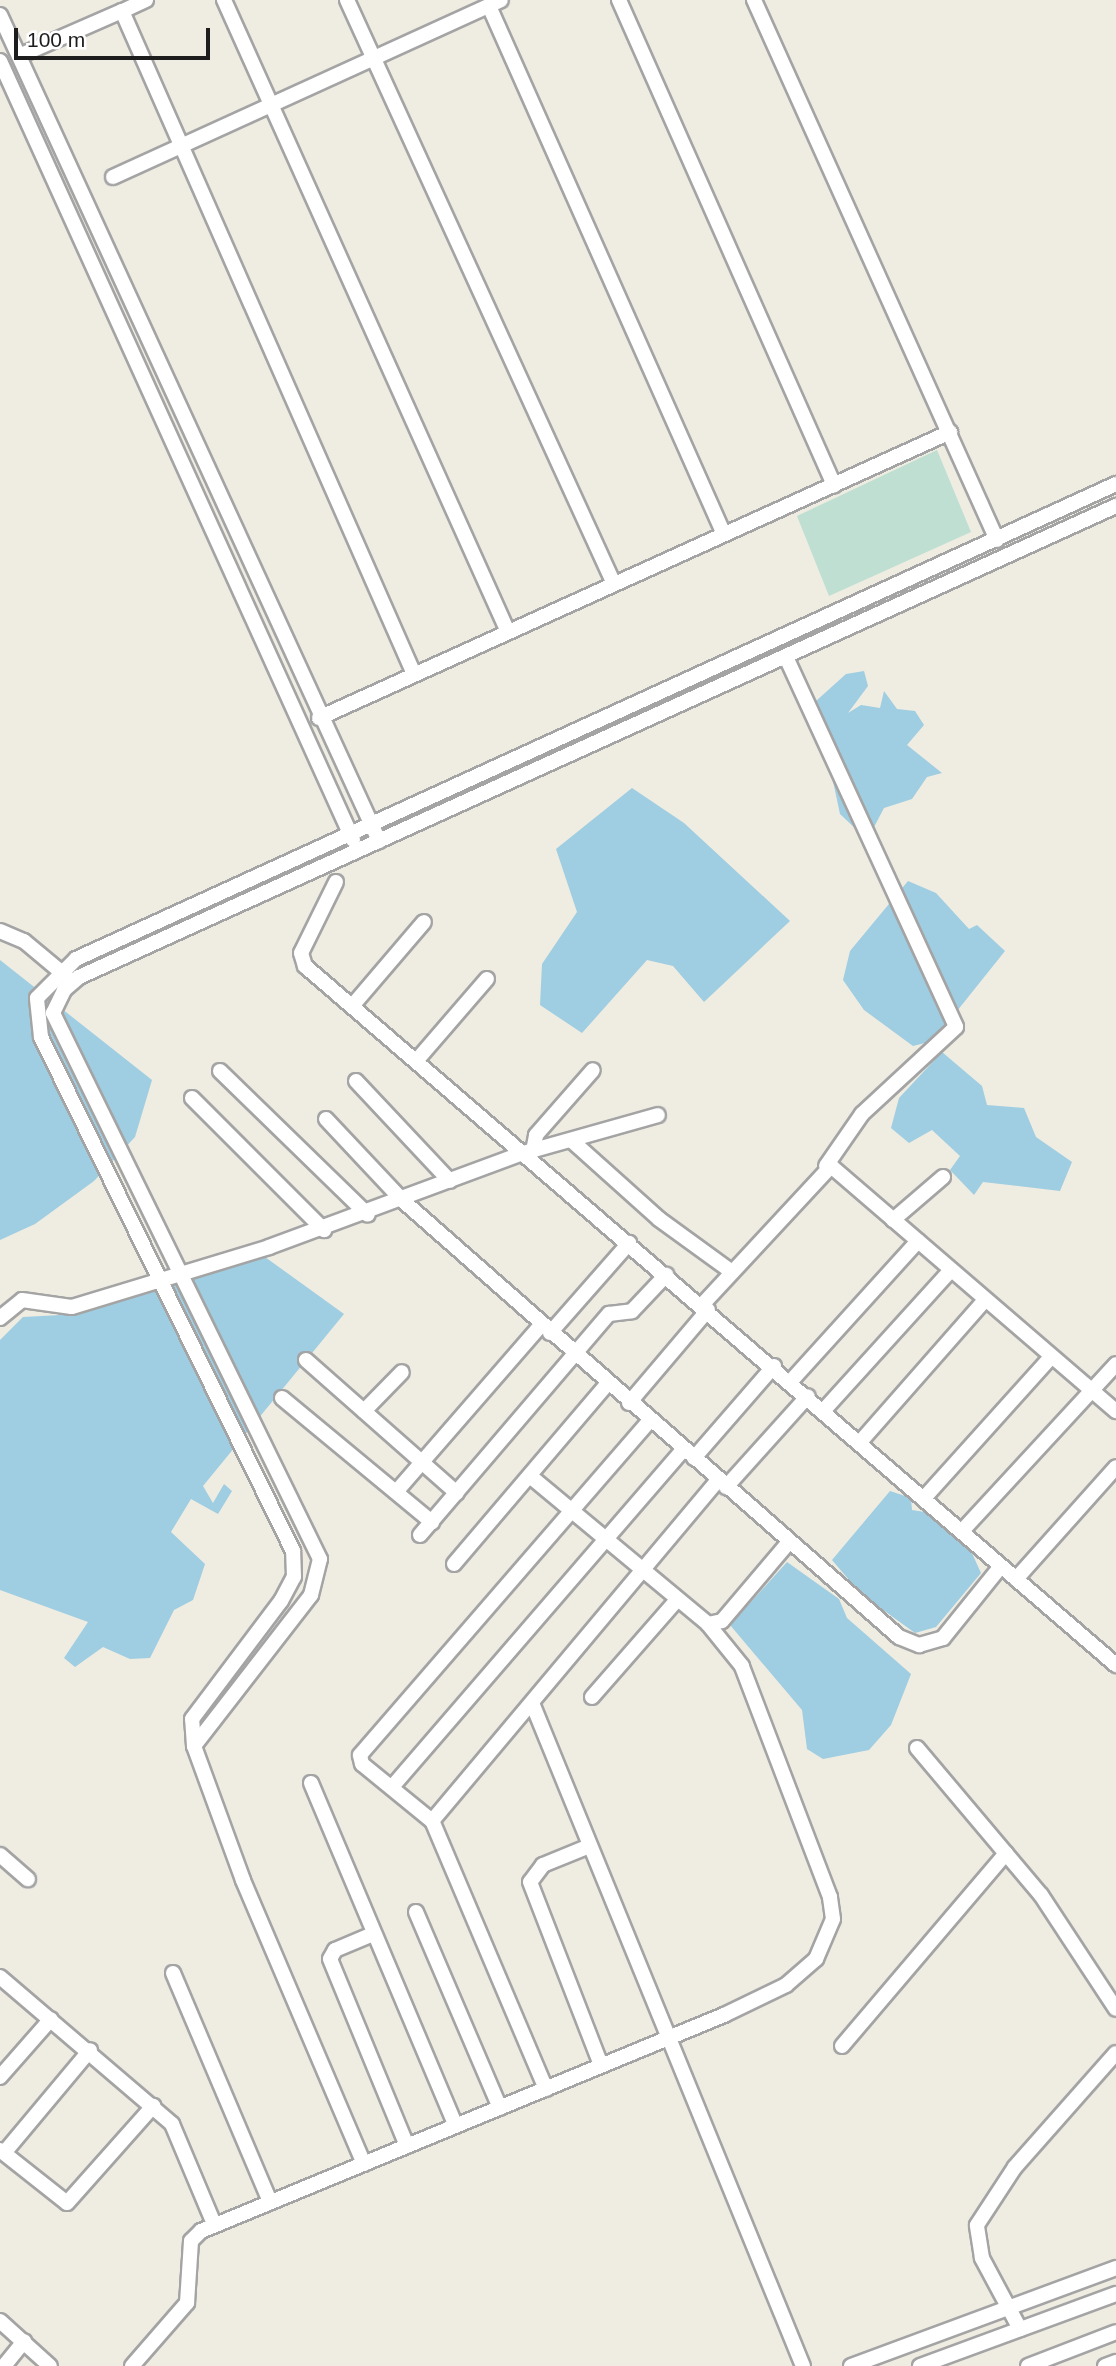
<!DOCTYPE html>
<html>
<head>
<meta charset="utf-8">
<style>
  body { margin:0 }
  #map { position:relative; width:1116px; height:2366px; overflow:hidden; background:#efece2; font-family:Helvetica,sans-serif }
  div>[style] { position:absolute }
  .wetland>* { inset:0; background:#bedfd2 }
  .water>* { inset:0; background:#9fcde1 }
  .roads { filter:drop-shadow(2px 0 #a4a4a4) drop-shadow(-2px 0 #a4a4a4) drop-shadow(0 2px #a4a4a4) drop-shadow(0 -2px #a4a4a4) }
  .minor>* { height:14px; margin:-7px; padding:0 7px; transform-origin:7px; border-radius:7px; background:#fff }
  span { translate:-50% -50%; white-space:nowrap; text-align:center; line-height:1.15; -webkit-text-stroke:6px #fff; paint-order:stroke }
  .scale { position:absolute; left:14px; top:28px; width:196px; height:32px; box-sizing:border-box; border:4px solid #1d1d1d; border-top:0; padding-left:9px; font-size:21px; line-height:24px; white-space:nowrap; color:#1d1d1d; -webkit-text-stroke:5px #fff; paint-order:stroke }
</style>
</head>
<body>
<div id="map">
  <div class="wetland">
    <i style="clip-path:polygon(937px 450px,971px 532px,829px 596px,797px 516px)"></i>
  </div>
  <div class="water">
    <i style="clip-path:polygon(864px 671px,868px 686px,848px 713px,861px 705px,880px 708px,884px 691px,897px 709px,915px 711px,924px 725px,907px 745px,942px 773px,927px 777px,912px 799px,884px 808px,873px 829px,859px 832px,840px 814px,816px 701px,846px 674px)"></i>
    <i style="clip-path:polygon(632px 788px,684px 823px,790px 921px,704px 1002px,673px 966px,647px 960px,582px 1033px,540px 1005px,542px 964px,577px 912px,556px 849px)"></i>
    <i style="clip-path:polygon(908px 881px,936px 893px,969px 929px,977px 925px,1005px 951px,933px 1041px,913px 1046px,864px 1010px,843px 980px,850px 951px)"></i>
    <i style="clip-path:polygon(0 960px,152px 1080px,135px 1137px,94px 1181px,35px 1224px,0 1240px)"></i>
    <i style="clip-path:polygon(942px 1052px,982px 1086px,987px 1105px,1024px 1108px,1036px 1137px,1072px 1162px,1060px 1191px,983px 1182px,974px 1195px,950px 1170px,960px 1156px,932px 1130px,909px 1143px,891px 1128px,899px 1098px)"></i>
    <i style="clip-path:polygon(265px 1257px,344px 1314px,203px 1486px,213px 1503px,224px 1484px,232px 1491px,218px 1514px,191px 1499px,171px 1532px,205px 1564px,193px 1600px,174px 1610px,150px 1658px,130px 1659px,103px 1647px,75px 1667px,64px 1658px,88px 1622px,0 1590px,0 1340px,23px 1317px,79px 1314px)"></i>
    <i style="clip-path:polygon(890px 1491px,911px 1498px,912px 1510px,925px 1512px,971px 1551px,981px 1573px,936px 1627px,915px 1633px,861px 1594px,832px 1560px)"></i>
    <i style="clip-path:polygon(787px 1562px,839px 1599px,847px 1618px,911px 1674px,891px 1725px,869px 1750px,823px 1759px,807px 1749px,802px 1710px,730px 1625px)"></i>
  </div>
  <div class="roads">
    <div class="minor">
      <i style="left:146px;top:0;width:26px;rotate:155deg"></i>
      <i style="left:122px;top:11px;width:724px;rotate:66.23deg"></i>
      <i style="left:224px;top:0;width:693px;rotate:65.8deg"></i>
      <i style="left:347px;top:0;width:642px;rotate:65.43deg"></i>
      <i style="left:619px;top:0;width:531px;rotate:66.09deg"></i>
      <i style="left:754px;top:0;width:592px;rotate:65.77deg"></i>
      <i style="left:489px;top:6px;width:576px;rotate:66.02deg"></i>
      <i style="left:0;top:15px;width:909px;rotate:65.35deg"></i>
      <i style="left:19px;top:56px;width:112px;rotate:-23.6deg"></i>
      <i style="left:0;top:61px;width:855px;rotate:65.62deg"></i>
      <i style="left:113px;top:177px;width:426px;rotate:-24.5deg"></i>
      <i style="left:786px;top:657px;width:407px;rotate:65.3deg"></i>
      <i style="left:956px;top:1027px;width:128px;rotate:137.2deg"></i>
      <i style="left:862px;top:1114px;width:63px;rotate:124.7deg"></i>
      <i style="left:319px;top:718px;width:693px;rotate:-24.38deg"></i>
      <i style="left:336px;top:882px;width:79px;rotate:116.2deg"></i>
      <i style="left:301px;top:953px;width:14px;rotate:73deg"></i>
      <i style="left:305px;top:966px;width:1071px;rotate:40.76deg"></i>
      <i style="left:0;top:931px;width:26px;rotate:23deg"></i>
      <i style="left:24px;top:941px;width:56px;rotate:39.9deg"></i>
      <i style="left:353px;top:1005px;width:109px;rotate:-49.5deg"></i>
      <i style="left:417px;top:1060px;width:107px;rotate:-49.2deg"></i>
      <i style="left:220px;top:1071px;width:206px;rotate:44.2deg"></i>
      <i style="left:356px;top:1081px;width:137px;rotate:46.8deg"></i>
      <i style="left:192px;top:1098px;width:187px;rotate:45deg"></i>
      <i style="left:326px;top:1119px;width:111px;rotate:46.8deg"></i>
      <i style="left:402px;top:1200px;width:662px;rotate:41.32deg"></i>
      <i style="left:899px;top:1637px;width:22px;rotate:22deg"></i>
      <i style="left:919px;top:1645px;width:25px;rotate:-16deg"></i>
      <i style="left:943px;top:1638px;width:92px;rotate:-51.1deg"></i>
      <i style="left:571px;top:1140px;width:118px;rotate:41.9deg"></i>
      <i style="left:659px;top:1219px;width:90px;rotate:36deg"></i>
      <i style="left:533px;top:1151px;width:16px;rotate:-79deg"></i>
      <i style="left:536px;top:1135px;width:86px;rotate:-48.8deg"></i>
      <i style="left:893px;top:1220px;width:66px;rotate:-40.7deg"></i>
      <i style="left:702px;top:1305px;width:190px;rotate:-47.1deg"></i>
      <i style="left:831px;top:1166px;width:376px;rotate:40.7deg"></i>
      <i style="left:0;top:1318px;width:28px;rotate:-39deg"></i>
      <i style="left:22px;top:1300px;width:50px;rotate:8deg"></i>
      <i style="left:72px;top:1307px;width:206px;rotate:-16.9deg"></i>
      <i style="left:269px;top:1247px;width:271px;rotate:-20.3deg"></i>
      <i style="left:523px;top:1153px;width:140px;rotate:-15.7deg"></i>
      <i style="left:550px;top:1333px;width:120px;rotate:-48.7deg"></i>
      <i style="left:306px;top:1360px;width:201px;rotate:41.4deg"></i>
      <i style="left:791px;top:1381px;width:189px;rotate:-47.8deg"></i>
      <i style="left:282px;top:1398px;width:195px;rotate:39.6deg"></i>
      <i style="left:629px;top:1403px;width:122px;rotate:-49.7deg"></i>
      <i style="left:824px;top:1410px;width:189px;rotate:-47.8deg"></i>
      <i style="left:364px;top:1411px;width:54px;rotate:-45.7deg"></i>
      <i style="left:861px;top:1441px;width:188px;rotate:-48.7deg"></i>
      <i style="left:694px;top:1458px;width:122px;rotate:-49deg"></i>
      <i style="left:530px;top:1476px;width:231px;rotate:39.7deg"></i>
      <i style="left:708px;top:1624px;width:14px;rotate:-12deg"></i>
      <i style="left:722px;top:1621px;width:104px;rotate:-49.7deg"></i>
      <i style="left:726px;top:1487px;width:122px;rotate:-48deg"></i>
      <i style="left:396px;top:1492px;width:221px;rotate:-49deg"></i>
      <i style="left:925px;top:1497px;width:188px;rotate:-48deg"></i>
      <i style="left:962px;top:1531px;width:227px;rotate:-47.3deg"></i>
      <i style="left:420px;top:1535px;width:291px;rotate:-49.5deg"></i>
      <i style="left:609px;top:1314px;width:23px;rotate:-7deg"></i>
      <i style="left:632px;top:1311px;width:50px;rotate:-46.6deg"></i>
      <i style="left:454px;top:1564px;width:236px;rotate:-49.6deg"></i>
      <i style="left:1016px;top:1579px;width:150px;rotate:-48.2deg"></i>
      <i style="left:592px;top:1697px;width:129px;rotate:-48.8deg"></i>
      <i style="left:532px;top:1703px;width:716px;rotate:67.77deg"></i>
      <i style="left:194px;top:1746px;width:191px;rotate:-52.2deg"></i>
      <i style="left:311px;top:1595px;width:37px;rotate:-76deg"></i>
      <i style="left:320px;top:1559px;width:608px;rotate:-116.06deg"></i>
      <i style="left:53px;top:1013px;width:25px;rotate:-64deg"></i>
      <i style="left:64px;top:990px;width:20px;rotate:-41deg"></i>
      <i style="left:79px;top:977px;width:1139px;rotate:-24.43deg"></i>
      <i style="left:917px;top:1748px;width:192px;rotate:49.9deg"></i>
      <i style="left:1041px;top:1895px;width:136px;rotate:56.7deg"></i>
      <i style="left:311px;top:1783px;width:372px;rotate:67.1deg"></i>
      <i style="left:392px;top:1787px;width:445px;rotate:-49.2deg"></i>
      <i style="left:432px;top:1821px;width:445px;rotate:-50deg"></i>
      <i style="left:587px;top:1847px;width:48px;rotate:157.8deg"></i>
      <i style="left:543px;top:1865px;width:21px;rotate:127deg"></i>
      <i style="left:530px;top:1882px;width:196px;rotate:68.8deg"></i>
      <i style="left:0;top:1855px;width:37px;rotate:41deg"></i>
      <i style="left:416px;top:1912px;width:213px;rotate:66.8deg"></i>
      <i style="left:373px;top:1934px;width:41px;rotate:157.2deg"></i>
      <i style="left:335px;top:1950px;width:10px;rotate:119deg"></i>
      <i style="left:330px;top:1959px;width:202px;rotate:67.6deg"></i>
      <i style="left:173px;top:1973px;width:249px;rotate:67deg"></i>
      <i style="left:0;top:1977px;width:226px;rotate:40.5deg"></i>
      <i style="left:172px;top:2124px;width:108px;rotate:67.2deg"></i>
      <i style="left:842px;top:2046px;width:253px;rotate:-49.6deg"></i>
      <i style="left:0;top:2077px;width:77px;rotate:-48.7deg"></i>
      <i style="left:546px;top:2089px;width:291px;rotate:-113deg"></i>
      <i style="left:432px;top:1821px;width:90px;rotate:-140.8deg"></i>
      <i style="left:362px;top:1764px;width:9px;rotate:-103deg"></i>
      <i style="left:360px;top:1755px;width:442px;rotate:-49.1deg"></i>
      <i style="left:0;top:2150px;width:85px;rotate:38.3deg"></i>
      <i style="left:67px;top:2203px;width:130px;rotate:-48.4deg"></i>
      <i style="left:4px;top:2153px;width:134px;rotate:-50.1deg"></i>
      <i style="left:364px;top:2164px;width:309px;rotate:-113.1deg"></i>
      <i style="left:243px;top:1880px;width:143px;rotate:-110.1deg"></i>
      <i style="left:194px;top:1746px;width:27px;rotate:-94deg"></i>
      <i style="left:192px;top:1719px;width:148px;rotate:-53deg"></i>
      <i style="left:281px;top:1601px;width:27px;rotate:-62deg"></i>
      <i style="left:294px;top:1577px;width:26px;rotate:-92deg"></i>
      <i style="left:293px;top:1551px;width:572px;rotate:-116.12deg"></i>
      <i style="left:41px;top:1037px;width:39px;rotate:-96deg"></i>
      <i style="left:37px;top:998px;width:55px;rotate:-45deg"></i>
      <i style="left:76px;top:959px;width:1143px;rotate:-24.55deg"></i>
      <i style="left:0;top:2321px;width:67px;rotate:42deg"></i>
      <i style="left:1020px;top:2329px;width:81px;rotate:-118.2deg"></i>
      <i style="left:982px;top:2258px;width:33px;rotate:-99deg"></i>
      <i style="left:977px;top:2225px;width:69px;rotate:-56.8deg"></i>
      <i style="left:1015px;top:2167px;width:152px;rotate:-48.5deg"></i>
      <i style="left:4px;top:2366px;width:32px;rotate:-51deg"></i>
      <i style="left:132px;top:2366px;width:84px;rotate:-48.9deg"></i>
      <i style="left:187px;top:2303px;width:62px;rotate:-86.3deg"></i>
      <i style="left:191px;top:2241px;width:14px;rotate:-45deg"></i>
      <i style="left:201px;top:2231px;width:566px;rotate:-22.44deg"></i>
      <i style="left:724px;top:2015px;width:69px;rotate:-25.8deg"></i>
      <i style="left:786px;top:1985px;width:40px;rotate:-41deg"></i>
      <i style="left:816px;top:1959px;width:43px;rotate:-67deg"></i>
      <i style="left:833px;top:1919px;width:22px;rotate:-98deg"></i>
      <i style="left:830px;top:1897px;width:247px;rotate:-110.9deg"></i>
      <i style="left:742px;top:1666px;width:54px;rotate:-129deg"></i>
      <i style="left:851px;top:2366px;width:283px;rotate:-20.3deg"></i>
      <i style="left:920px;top:2366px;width:209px;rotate:-20.2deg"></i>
      <i style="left:1028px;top:2366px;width:94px;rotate:-21.1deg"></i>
      <i style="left:1105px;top:2366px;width:12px;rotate:-20deg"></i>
    </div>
  </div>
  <div class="scale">100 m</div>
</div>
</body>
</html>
